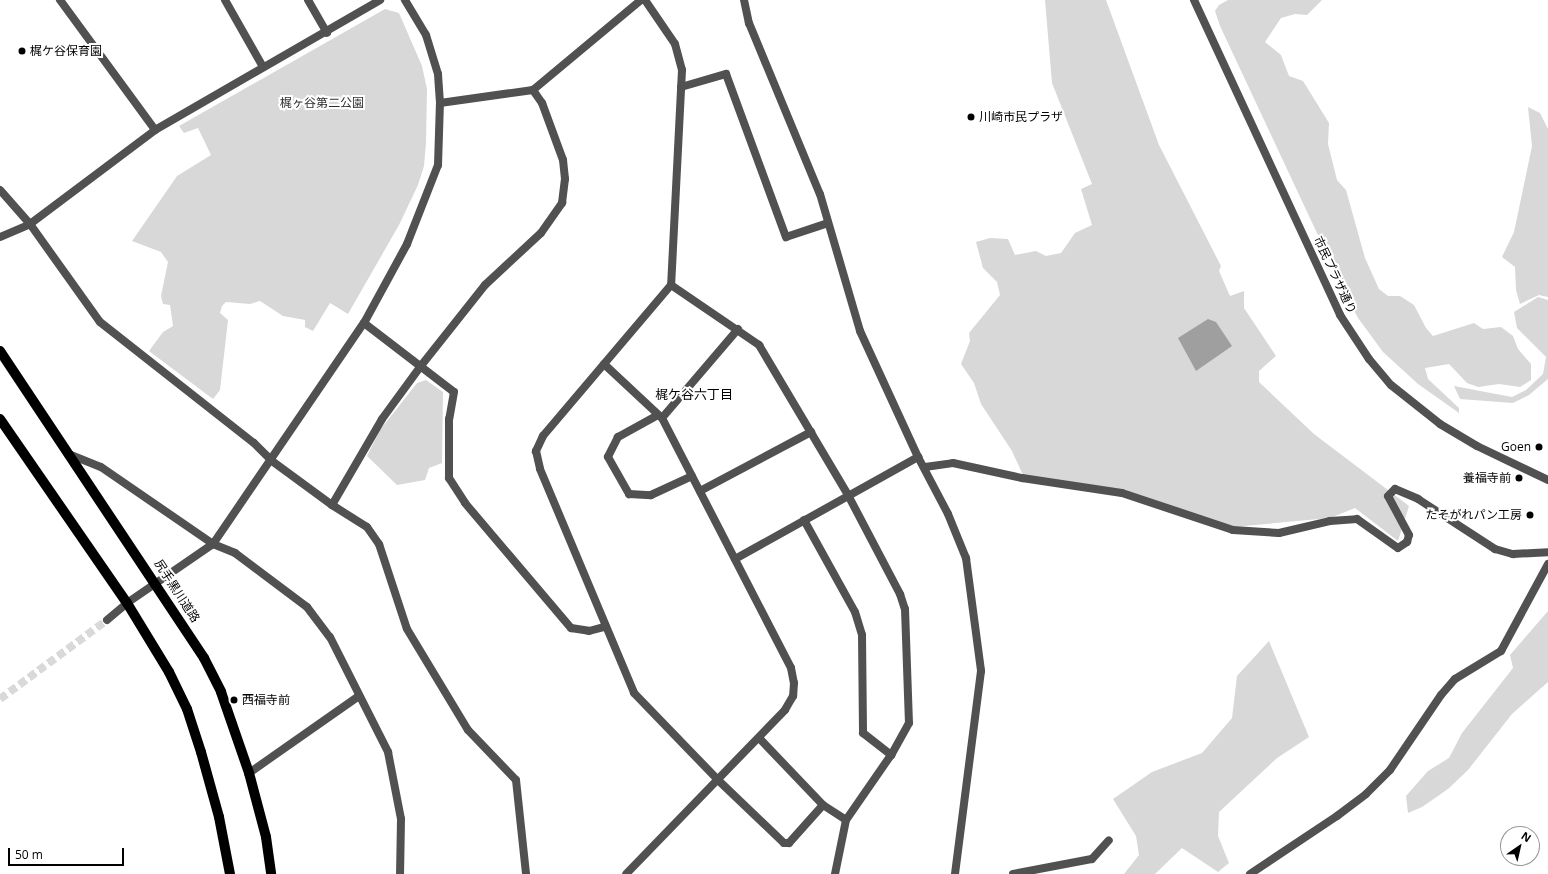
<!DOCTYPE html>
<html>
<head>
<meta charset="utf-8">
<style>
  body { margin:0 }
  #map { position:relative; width:1548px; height:874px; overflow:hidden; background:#fff; font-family:"Open Sans","Noto Sans JP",sans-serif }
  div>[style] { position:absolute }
  .green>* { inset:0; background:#d8d8d8 }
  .water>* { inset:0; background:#9f9f9f }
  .tertiary-tunnel>* { height:8px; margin-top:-4px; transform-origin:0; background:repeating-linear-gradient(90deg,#d9d9d9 0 8px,transparent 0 12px) }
  .minor>* { height:8px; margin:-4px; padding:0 4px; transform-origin:4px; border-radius:4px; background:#515151 }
  .tertiary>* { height:8px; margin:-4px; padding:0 4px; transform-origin:4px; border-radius:4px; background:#515151 }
  .primary>* { height:10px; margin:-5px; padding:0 5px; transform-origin:5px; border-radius:5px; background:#000 }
  .dots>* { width:11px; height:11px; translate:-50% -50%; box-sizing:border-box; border:2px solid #fff; border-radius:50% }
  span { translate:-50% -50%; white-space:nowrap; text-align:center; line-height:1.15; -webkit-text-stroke:4px #fff; paint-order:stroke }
  .poi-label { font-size:12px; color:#000 }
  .left { translate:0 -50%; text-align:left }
  .right { translate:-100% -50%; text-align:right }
  .park-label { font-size:12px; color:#2f2f2f }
  .street-label { font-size:12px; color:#000 }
  .neighbourhood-label { font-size:13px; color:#000 }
  .north { position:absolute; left:1500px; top:826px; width:40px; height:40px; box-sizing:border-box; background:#fff; border:1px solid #999; border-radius:50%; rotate:34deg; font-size:11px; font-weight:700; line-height:16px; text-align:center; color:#000 }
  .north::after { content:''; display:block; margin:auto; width:14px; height:18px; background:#000; clip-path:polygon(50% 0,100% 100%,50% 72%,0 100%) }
  .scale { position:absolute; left:8px; top:848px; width:116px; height:18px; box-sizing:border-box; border:2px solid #000; border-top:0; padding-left:5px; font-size:12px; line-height:14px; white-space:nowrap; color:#000; -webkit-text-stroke:3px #fff; paint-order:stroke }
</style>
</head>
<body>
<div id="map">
  <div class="green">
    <i style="clip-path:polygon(1045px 0,1106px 0,1159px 145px,1221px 266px,1219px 271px,1230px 296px,1244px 291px,1244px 308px,1276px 356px,1259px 371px,1259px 382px,1314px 434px,1409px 506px,1398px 541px,1355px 508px,1330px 518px,1233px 527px,1157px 501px,1025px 476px,1022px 473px,1012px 451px,981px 404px,974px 383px,961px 364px,970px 341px,969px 333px,1000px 295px,997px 282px,983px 268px,976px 242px,990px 238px,1008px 239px,1015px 255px,1036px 251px,1046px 256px,1061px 253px,1075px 233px,1092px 225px,1081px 189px,1092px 184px,1052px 83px)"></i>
    <i style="clip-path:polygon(1228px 0,1322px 0,1307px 15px,1295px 14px,1281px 18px,1265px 42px,1281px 55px,1289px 76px,1303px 81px,1329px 123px,1328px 144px,1337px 180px,1346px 190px,1365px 258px,1379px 289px,1388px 296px,1400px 296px,1414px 305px,1426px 328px,1433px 336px,1474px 323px,1483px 329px,1501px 327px,1513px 336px,1518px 349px,1531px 364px,1531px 380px,1520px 387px,1499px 384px,1478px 387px,1467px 383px,1449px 364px,1425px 368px,1428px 379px,1459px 408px,1459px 413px,1418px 384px,1383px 352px,1358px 318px,1346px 295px,1220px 26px,1215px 11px,1219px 5px)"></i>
    <i style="clip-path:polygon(385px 9px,399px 13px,422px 66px,427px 89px,426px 143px,424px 166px,418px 185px,399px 225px,348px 314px,330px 303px,313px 331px,305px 327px,305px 320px,283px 316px,260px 301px,250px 304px,226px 302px,222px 306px,220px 313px,228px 320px,220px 390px,213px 399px,149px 351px,163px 332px,173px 326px,170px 305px,163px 304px,161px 296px,168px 262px,161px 252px,132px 241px,177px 176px,211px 155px,198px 128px,184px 133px,179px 126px)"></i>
    <i style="clip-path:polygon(1528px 107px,1540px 113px,1548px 129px,1548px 297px,1539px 295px,1520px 304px,1516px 290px,1515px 267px,1502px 257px,1514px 232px,1532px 146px)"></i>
    <i style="clip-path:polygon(1538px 297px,1548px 300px,1548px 379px,1529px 395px,1513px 403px,1460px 399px,1454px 386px,1512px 397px,1526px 390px,1543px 374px,1546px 357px,1517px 328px,1514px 312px)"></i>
    <i style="clip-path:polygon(426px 380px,443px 392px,442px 463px,429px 468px,425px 480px,397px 485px,367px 456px,380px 430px,417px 383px)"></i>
    <i style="clip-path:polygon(1548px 611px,1548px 682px,1512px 714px,1468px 770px,1448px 789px,1422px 807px,1408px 813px,1406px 796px,1428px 771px,1449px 758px,1462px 733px,1513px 668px,1510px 655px)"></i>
    <i style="clip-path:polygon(1269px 641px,1309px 737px,1277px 758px,1219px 812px,1218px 836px,1229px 863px,1218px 872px,1182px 848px,1155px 874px,1124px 874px,1139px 855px,1136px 836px,1113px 799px,1152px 772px,1202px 753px,1232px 718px,1237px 676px)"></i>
  </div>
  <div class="water">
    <i style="clip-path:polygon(1208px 319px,1216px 322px,1232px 346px,1196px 371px,1178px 338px)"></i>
  </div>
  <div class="tertiary-tunnel">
    <i style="left:0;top:699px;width:133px;rotate:-36.4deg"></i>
  </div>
  <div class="minor">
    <i style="left:60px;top:0;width:161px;rotate:53.8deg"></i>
    <i style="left:225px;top:0;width:77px;rotate:60.4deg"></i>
    <i style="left:308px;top:0;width:38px;rotate:60deg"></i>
    <i style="left:645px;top:0;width:53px;rotate:55.7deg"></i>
    <i style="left:675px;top:44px;width:27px;rotate:75deg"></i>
    <i style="left:682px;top:70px;width:215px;rotate:92.9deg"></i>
    <i style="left:671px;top:285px;width:198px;rotate:130.3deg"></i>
    <i style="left:543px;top:436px;width:17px;rotate:115deg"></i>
    <i style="left:536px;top:451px;width:18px;rotate:77deg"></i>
    <i style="left:540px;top:469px;width:243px;rotate:67.2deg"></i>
    <i style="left:634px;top:693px;width:121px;rotate:46deg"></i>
    <i style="left:718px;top:780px;width:91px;rotate:43.7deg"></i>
    <i style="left:784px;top:843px;width:5px"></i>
    <i style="left:789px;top:843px;width:51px;rotate:-48.2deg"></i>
    <i style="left:744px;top:0;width:24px;rotate:78deg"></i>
    <i style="left:749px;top:23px;width:185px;rotate:67.5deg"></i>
    <i style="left:820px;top:194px;width:143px;rotate:73.7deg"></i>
    <i style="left:860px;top:331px;width:139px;rotate:65.3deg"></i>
    <i style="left:918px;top:457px;width:64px;rotate:62.2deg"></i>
    <i style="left:948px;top:514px;width:48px;rotate:67.8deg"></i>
    <i style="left:966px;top:558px;width:114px;rotate:82.4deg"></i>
    <i style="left:981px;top:671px;width:205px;rotate:97.3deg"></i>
    <i style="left:681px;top:87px;width:47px;rotate:-16.1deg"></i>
    <i style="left:726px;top:74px;width:174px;rotate:69.8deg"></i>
    <i style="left:786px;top:237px;width:44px;rotate:-18.4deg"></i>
    <i style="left:440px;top:103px;width:94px;rotate:-8deg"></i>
    <i style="left:533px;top:90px;width:141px;rotate:-39.8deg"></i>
    <i style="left:0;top:190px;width:45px;rotate:48.6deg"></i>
    <i style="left:30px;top:224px;width:120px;rotate:54.5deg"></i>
    <i style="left:100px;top:322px;width:196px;rotate:38.2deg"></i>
    <i style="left:254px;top:443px;width:25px;rotate:45deg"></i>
    <i style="left:272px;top:461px;width:74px;rotate:36.3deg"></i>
    <i style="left:332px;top:505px;width:41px;rotate:32.2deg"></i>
    <i style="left:367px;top:527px;width:21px;rotate:55deg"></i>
    <i style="left:379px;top:544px;width:89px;rotate:71.8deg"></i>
    <i style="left:407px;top:629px;width:118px;rotate:58.9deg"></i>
    <i style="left:468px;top:730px;width:69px;rotate:46.2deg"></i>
    <i style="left:516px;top:780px;width:95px;rotate:83.9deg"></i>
    <i style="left:0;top:237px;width:33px;rotate:-23deg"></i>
    <i style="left:30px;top:224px;width:156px;rotate:-36.9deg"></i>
    <i style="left:155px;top:130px;width:260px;rotate:-30deg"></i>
    <i style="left:671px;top:285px;width:107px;rotate:34.3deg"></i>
    <i style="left:759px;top:345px;width:174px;rotate:59.3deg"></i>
    <i style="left:848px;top:495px;width:112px;rotate:62.3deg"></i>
    <i style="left:900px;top:594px;width:16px;rotate:72deg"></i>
    <i style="left:905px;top:609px;width:114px;rotate:88deg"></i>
    <i style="left:909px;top:723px;width:37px;rotate:119deg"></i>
    <i style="left:891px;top:755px;width:79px;rotate:124.7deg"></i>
    <i style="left:846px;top:820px;width:55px;rotate:101.5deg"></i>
    <i style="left:364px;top:323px;width:113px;rotate:37.5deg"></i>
    <i style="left:454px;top:392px;width:27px;rotate:100deg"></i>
    <i style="left:449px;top:419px;width:59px;rotate:90deg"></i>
    <i style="left:449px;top:478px;width:30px;rotate:57deg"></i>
    <i style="left:465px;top:503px;width:164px;rotate:49.7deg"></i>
    <i style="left:571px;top:628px;width:18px;rotate:9deg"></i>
    <i style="left:589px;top:631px;width:16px;rotate:-15deg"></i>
    <i style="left:604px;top:364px;width:79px;rotate:43deg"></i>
    <i style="left:662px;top:418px;width:281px;rotate:62.7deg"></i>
    <i style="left:791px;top:668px;width:15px;rotate:79deg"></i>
    <i style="left:794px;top:683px;width:13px;rotate:94deg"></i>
    <i style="left:793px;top:696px;width:16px;rotate:120deg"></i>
    <i style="left:785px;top:710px;width:228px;rotate:134.1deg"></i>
    <i style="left:658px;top:415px;width:46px;rotate:151.2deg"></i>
    <i style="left:618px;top:437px;width:22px;rotate:117deg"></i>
    <i style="left:608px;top:457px;width:43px;rotate:60.4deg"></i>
    <i style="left:629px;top:494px;width:22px;rotate:3deg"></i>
    <i style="left:651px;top:495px;width:45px;rotate:-24.9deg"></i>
    <i style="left:662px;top:418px;width:117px;rotate:-49.5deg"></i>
    <i style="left:71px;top:455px;width:32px;rotate:22deg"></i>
    <i style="left:101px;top:467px;width:136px;rotate:34.5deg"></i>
    <i style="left:213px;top:544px;width:24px;rotate:22deg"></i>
    <i style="left:235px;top:553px;width:90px;rotate:36.9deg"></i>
    <i style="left:307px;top:607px;width:38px;rotate:53deg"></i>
    <i style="left:330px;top:637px;width:129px;rotate:63.2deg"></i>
    <i style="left:388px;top:752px;width:68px;rotate:79deg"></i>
    <i style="left:401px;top:819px;width:55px;rotate:91deg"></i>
    <i style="left:925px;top:467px;width:28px;rotate:-8deg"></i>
    <i style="left:953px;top:463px;width:71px;rotate:12.3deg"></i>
    <i style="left:1022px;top:478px;width:101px;rotate:8.5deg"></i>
    <i style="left:1122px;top:493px;width:117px;rotate:18.4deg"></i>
    <i style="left:1233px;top:530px;width:46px;rotate:3.7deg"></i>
    <i style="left:1279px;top:533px;width:52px;rotate:-13.2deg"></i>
    <i style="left:1330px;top:521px;width:27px;rotate:-4deg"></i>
    <i style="left:1357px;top:519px;width:50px;rotate:35.3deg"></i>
    <i style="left:1398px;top:548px;width:11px;rotate:-34deg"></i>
    <i style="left:1407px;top:542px;width:7px;rotate:-74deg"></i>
    <i style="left:1409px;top:535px;width:44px;rotate:-118.3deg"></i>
    <i style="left:1388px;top:496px;width:10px;rotate:-45deg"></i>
    <i style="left:1395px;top:489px;width:25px;rotate:23deg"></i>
    <i style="left:1418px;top:499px;width:92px;rotate:33deg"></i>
    <i style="left:1495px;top:549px;width:19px;rotate:16deg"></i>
    <i style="left:1513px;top:554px;width:35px;rotate:-3deg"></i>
    <i style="left:700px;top:491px;width:126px;rotate:-28deg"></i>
    <i style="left:332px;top:505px;width:99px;rotate:-59.8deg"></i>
    <i style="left:382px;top:419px;width:64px;rotate:-53.8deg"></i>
    <i style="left:420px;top:367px;width:105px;rotate:-51.6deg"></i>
    <i style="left:485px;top:285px;width:76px;rotate:-42.9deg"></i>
    <i style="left:541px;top:233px;width:37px;rotate:-55deg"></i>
    <i style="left:562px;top:203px;width:24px;rotate:-83deg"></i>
    <i style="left:565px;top:179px;width:19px;rotate:-96deg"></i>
    <i style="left:563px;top:160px;width:61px;rotate:-110.2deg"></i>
    <i style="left:542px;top:103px;width:16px;rotate:-125deg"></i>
    <i style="left:804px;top:520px;width:105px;rotate:61deg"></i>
    <i style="left:855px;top:612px;width:24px;rotate:73deg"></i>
    <i style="left:862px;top:635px;width:98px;rotate:89.4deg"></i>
    <i style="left:863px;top:733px;width:36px;rotate:38deg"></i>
    <i style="left:735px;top:559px;width:210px;rotate:-29.1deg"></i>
    <i style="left:759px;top:738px;width:93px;rotate:46.3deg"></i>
    <i style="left:823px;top:805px;width:27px;rotate:33deg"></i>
    <i style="left:249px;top:773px;width:134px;rotate:-35deg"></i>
    <i style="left:1013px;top:874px;width:80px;rotate:-10.8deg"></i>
    <i style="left:1092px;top:859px;width:25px;rotate:-48deg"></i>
  </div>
  <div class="tertiary">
    <i style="left:1194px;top:0;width:347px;rotate:65.1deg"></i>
    <i style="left:1340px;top:315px;width:53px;rotate:56.6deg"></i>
    <i style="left:1369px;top:359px;width:34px;rotate:50deg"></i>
    <i style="left:1391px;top:385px;width:63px;rotate:38.5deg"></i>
    <i style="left:1440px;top:424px;width:43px;rotate:30.7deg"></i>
    <i style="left:1477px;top:446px;width:79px;rotate:25.6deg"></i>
    <i style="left:107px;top:620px;width:26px;rotate:-40deg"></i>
    <i style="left:127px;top:603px;width:104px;rotate:-34.5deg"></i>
    <i style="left:213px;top:544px;width:268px;rotate:-55.7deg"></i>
    <i style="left:364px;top:323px;width:90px;rotate:-61.4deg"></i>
    <i style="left:407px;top:244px;width:85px;rotate:-68.6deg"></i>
    <i style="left:438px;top:165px;width:62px;rotate:-88.2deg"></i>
    <i style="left:440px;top:103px;width:29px;rotate:-94deg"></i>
    <i style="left:438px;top:74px;width:41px;rotate:-107.1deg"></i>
    <i style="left:426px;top:35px;width:41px;rotate:-121deg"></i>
    <i style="left:1250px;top:874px;width:105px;rotate:-33.7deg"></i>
    <i style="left:1337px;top:816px;width:36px;rotate:-37deg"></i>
    <i style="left:1366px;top:794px;width:34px;rotate:-45deg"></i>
    <i style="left:1390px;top:770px;width:91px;rotate:-55.8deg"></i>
    <i style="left:1441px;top:695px;width:21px;rotate:-49deg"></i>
    <i style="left:1455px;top:679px;width:54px;rotate:-31.3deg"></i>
    <i style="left:1501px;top:651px;width:99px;rotate:-61.6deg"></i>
  </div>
  <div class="primary">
    <i style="left:0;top:351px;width:369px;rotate:56.4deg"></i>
    <i style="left:204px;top:658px;width:38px;rotate:63deg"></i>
    <i style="left:221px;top:692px;width:86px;rotate:70.9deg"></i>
    <i style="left:249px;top:773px;width:66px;rotate:75.1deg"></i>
    <i style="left:266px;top:837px;width:37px;rotate:82deg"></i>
    <i style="left:0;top:419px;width:224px;rotate:55.4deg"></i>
    <i style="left:127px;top:603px;width:81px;rotate:58.7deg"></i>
    <i style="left:169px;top:672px;width:41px;rotate:64.1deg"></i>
    <i style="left:187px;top:709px;width:45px;rotate:72deg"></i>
    <i style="left:201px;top:752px;width:67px;rotate:74.5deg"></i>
    <i style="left:219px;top:817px;width:58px;rotate:79.1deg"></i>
  </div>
  <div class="dots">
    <i style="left:22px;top:51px;background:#000"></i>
    <i style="left:971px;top:117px;background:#000"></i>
    <i style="left:1539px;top:447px;background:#000"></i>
    <i style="left:1519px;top:478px;background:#000"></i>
    <i style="left:1530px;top:515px;background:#000"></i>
    <i style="left:234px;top:700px;background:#000"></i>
  </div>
  <div class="poi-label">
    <span class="left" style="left:30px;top:51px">梶ケ谷保育園</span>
    <span class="left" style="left:979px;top:117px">川崎市民プラザ</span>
    <span class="right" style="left:1531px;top:447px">Goen</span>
    <span class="right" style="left:1511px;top:478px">養福寺前</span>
    <span class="right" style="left:1522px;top:515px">たそがれパン工房</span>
    <span class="left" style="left:242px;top:700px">西福寺前</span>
  </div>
  <div class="park-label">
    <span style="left:322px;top:103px">梶ヶ谷第二公園</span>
  </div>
  <div class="street-label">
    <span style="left:1335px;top:275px;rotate:65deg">市民プラザ通り</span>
    <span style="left:177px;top:591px;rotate:57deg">尻手黒川道路</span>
  </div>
  <div class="neighbourhood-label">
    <span style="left:694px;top:394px">梶ケ谷六丁目</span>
  </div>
  <div class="north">N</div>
  <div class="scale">50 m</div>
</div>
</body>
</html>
